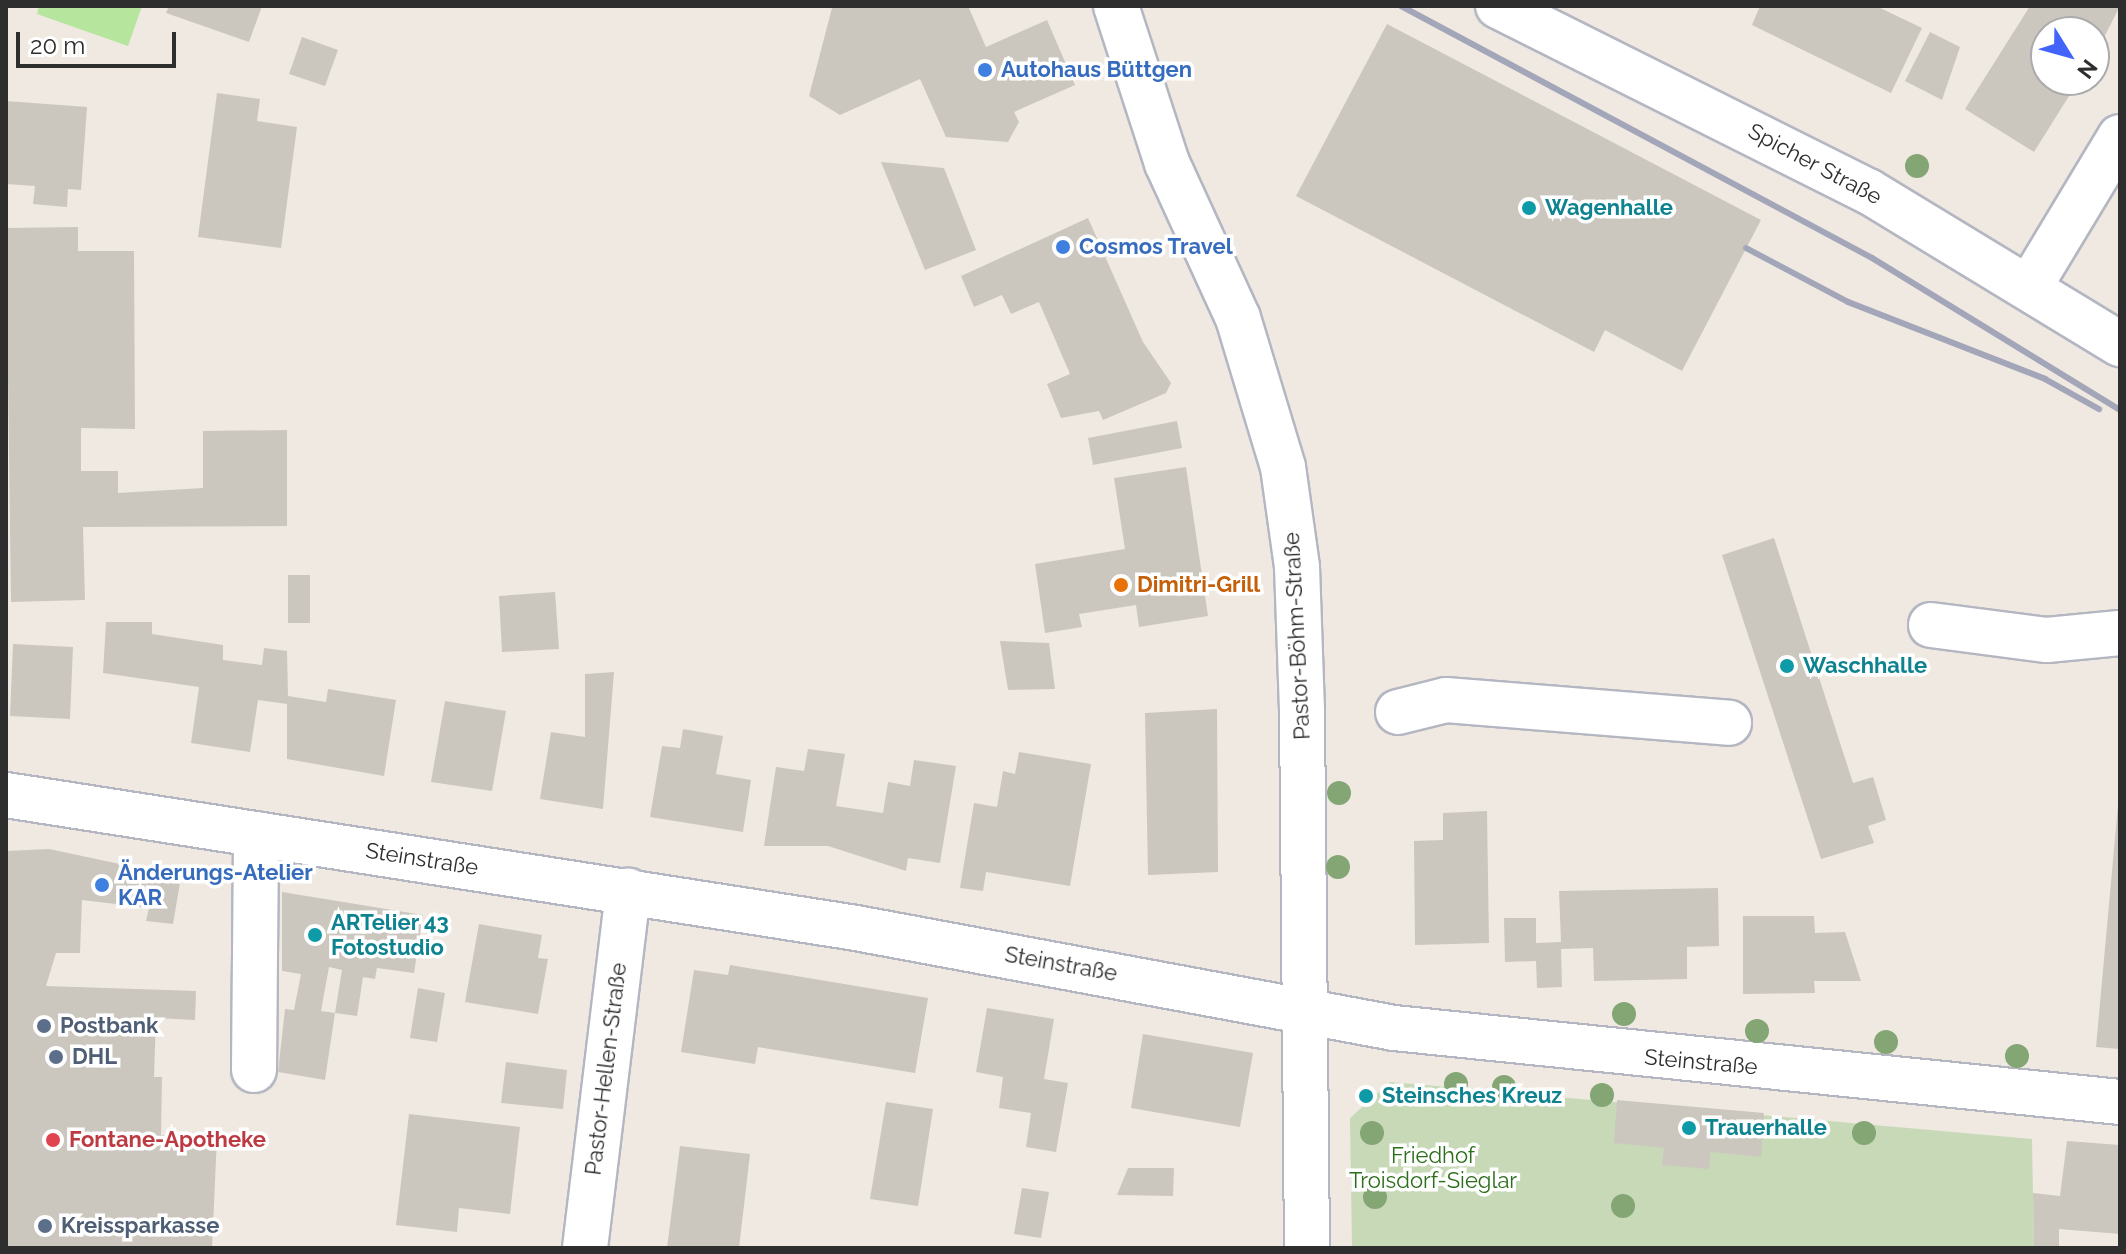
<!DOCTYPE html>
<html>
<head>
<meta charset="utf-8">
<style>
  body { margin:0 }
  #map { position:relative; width:2126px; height:1254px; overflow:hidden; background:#efe9e1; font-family:Raleway,sans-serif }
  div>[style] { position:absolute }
  .green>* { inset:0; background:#b6e59e }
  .cemetery>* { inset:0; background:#c8d9b8 }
  .building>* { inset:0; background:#cbc7bf }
  .roads { filter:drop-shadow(2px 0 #b4b7c1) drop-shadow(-2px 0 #b4b7c1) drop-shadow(0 2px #b4b7c1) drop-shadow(0 -2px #b4b7c1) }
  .minor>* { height:44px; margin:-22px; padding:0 22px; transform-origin:22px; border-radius:22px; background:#fff }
  .rail>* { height:6px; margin:-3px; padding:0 3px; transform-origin:3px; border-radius:3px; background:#a3a6b8 }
  .trees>* { width:24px; height:24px; margin:-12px; border-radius:50%; background:#84a574 }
  .dots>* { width:22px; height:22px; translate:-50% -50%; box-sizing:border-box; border:4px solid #fff; border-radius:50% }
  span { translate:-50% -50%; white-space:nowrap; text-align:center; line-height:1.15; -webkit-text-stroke:7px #fff; paint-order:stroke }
  .shop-label { font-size:22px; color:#366cbe; font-weight:700 }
  .left { translate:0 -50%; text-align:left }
  .street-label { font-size:22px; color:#2e2e2e }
  .culture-label { font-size:22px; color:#0d838f; font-weight:700 }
  .food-label { font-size:22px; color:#c56008; font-weight:700 }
  .service-label { font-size:22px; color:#4e5e75; font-weight:700 }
  .health-label { font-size:22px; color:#be3a42; font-weight:700 }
  .park-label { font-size:22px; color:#2c6e1b }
  .frame { position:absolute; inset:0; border:8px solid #2e2e2e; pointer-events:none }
  .north { position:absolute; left:2030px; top:16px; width:80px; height:80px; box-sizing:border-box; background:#fff; border:2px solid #ababab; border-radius:50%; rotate:127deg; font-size:22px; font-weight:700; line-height:32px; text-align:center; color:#2e2e2e }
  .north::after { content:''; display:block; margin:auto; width:28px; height:36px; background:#4264fb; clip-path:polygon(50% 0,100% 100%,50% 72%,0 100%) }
  .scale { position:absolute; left:16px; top:32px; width:160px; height:36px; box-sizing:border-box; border:4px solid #2e2e2e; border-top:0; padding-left:10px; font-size:24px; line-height:28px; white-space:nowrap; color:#2e2e2e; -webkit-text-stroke:6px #fff; paint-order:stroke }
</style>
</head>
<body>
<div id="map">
  <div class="green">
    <i style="clip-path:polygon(39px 6px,142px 6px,128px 46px,37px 14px)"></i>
  </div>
  <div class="cemetery">
    <i style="clip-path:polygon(1390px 1082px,2032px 1139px,2034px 1248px,1352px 1248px,1350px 1118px)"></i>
  </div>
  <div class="building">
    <i style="clip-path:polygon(169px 6px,262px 6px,249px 42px,166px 13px)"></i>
    <i style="clip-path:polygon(968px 6px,986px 47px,1047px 20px,1075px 85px,1014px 112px,1019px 122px,1008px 142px,946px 137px,920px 79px,840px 115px,809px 96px,832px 8px)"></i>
    <i style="clip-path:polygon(1760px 6px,1876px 6px,1922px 28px,1891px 93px,1752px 25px)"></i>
    <i style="clip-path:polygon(2030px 6px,2120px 6px,2094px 57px,2094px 32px,2046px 32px,2046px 80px,2079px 80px,2034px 152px,1965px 109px)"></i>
    <i style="clip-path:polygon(1387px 24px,1761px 220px,1682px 371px,1605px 330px,1594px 352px,1296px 196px)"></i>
    <i style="clip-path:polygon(1930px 32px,1960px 47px,1942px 100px,1905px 81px)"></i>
    <i style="clip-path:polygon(302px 37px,338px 50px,325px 86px,289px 74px)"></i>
    <i style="clip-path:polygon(217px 93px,260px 99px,257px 121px,297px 127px,281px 248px,198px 237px)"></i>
    <i style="clip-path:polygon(6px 101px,87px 107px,81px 190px,68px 189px,67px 207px,33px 204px,35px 186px,6px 184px)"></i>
    <i style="clip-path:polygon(881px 162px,944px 168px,976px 250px,925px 270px)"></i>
    <i style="clip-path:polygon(1088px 218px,1143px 342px,1171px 383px,1166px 393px,1103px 420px,1099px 411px,1061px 418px,1047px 384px,1070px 374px,1039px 302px,1011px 314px,1002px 295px,974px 307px,961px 276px)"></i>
    <i style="clip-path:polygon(78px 227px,78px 251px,134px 251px,135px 429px,81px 428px,81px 471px,118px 471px,118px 493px,203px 488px,203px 431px,287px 430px,287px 526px,83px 527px,85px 600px,11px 602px,6px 228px)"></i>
    <i style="clip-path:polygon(1177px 421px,1182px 448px,1093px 465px,1088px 438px)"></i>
    <i style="clip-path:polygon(1186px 467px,1208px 616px,1139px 627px,1136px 605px,1079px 614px,1082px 627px,1045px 633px,1035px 564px,1125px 549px,1114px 478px)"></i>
    <i style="clip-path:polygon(1774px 538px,1853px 783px,1873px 777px,1886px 820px,1868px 826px,1874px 843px,1821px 859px,1722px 555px)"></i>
    <i style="clip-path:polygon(288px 575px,310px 575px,310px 623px,288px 623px)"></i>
    <i style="clip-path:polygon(555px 592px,559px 649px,502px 652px,499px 596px)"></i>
    <i style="clip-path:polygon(106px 622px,152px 622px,152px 634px,223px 645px,223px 660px,262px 665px,264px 648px,287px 651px,288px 696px,326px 702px,328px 689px,396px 700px,384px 776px,287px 759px,287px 704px,258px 700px,250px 752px,191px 743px,199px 687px,103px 673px)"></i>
    <i style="clip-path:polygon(1000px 641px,1049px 643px,1055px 689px,1008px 690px)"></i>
    <i style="clip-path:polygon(13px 644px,73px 647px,70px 719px,10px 716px)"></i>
    <i style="clip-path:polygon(614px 672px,603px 809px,540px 799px,551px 732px,585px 737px,585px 674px)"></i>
    <i style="clip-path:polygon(445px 701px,506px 711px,492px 791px,431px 782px)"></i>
    <i style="clip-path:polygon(1217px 709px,1218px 872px,1148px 875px,1145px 713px)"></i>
    <i style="clip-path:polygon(683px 729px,723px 736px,716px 774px,751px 780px,743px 832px,650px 817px,662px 746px,680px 748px)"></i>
    <i style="clip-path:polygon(808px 749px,845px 754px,836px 806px,883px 813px,888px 782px,910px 786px,914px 760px,956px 766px,940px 863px,908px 858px,906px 871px,828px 846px,764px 846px,776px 767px,804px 771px)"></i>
    <i style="clip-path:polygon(1019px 752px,1091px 764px,1070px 886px,986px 872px,983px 891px,960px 888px,974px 803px,997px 807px,1003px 771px,1015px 774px)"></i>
    <i style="clip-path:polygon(2118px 805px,2120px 805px,2120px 1049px,2096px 1047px)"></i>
    <i style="clip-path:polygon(1487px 811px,1489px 943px,1415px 945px,1414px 841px,1443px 840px,1443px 813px)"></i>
    <i style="clip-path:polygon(49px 849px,181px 877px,173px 924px,146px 921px,149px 908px,82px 900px,80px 953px,56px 953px,46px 986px,196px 991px,195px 1020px,156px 1018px,154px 1077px,162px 1077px,161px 1135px,217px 1137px,212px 1248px,6px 1248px,6px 851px)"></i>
    <i style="clip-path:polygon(1718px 888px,1719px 946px,1687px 947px,1687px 979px,1594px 981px,1593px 948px,1561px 949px,1562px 987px,1537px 988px,1536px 961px,1505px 962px,1504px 918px,1536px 918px,1536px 943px,1561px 942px,1559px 891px)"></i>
    <i style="clip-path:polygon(282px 892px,423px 915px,414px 973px,377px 968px,375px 979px,363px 977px,357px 1016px,335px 1013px,342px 970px,329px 967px,321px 1011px,335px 1013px,325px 1080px,278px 1072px,285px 1009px,294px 1010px,301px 974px,282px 971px)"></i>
    <i style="clip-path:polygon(1743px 916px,1814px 916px,1815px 933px,1845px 932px,1861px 981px,1814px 981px,1815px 993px,1743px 994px)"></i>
    <i style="clip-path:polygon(479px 924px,542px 935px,538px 958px,548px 959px,538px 1014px,465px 1002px)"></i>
    <i style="clip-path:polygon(730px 965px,928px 998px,915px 1073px,758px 1047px,755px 1064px,681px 1052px,694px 970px,728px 975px)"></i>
    <i style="clip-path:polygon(418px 988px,445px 993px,437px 1042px,410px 1038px)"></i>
    <i style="clip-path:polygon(987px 1008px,1054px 1019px,1044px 1079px,1068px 1083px,1056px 1152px,1026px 1147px,1031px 1113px,999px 1108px,1003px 1077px,976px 1072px)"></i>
    <i style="clip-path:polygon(1143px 1034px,1253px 1053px,1240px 1127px,1131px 1108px)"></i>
    <i style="clip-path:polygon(506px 1062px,567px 1070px,563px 1109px,501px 1103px)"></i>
    <i style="clip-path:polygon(1617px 1100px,1764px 1113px,1761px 1157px,1711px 1152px,1709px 1169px,1662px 1165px,1664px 1148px,1614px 1143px)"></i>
    <i style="clip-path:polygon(886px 1102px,933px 1109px,918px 1206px,870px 1199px)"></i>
    <i style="clip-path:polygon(409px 1114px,520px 1127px,510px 1214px,459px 1208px,457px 1232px,396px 1225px)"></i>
    <i style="clip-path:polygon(2067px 1141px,2120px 1145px,2120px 1234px,2059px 1229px,2059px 1248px,2034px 1248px,2033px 1193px,2060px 1196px)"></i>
    <i style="clip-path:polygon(680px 1146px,750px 1154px,739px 1248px,667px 1248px)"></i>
    <i style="clip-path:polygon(1128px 1168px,1174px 1168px,1173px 1196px,1117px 1195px)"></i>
    <i style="clip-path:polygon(1022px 1188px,1049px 1192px,1041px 1238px,1014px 1234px)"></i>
  </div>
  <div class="roads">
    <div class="minor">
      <i style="left:1116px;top:6px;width:165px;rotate:72deg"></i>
      <i style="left:1167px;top:163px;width:170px;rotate:65.4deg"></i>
      <i style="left:1238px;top:318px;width:156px;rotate:73.2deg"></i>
      <i style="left:1283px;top:467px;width:101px;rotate:82deg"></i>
      <i style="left:1297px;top:567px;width:144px;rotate:88deg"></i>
      <i style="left:1302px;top:711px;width:537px;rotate:89.47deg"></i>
      <i style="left:1498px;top:6px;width:414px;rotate:26.6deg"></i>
      <i style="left:1868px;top:191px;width:295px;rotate:31.3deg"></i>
      <i style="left:2030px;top:286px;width:174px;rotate:-58.9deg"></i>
      <i style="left:1931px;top:625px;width:117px;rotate:7.4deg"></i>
      <i style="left:2047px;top:640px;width:73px;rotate:-5.5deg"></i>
      <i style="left:1398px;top:712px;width:49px;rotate:-14deg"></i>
      <i style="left:1446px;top:700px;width:284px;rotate:4.6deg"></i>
      <i style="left:6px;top:795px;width:860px;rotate:8.89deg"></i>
      <i style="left:856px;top:928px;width:547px;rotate:10.53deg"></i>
      <i style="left:1394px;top:1028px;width:730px;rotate:5.82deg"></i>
      <i style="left:254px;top:1070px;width:236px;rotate:-89.5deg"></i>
      <i style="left:585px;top:1248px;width:360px;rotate:-83.1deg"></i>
    </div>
  </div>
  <div class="rail">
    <i style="left:1401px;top:6px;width:534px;rotate:28.15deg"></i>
    <i style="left:1872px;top:258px;width:291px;rotate:31.5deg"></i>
    <i style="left:1746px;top:248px;width:115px;rotate:27.9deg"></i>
    <i style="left:1848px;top:302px;width:212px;rotate:21.3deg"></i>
    <i style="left:2045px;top:379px;width:62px;rotate:29.1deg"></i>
  </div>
  <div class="trees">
    <i style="left:1917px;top:166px"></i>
    <i style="left:1339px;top:793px"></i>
    <i style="left:1338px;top:867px"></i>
    <i style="left:1624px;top:1014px"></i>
    <i style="left:1757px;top:1031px"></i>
    <i style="left:1886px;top:1042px"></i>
    <i style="left:2017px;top:1056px"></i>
    <i style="left:1456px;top:1084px"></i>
    <i style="left:1504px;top:1087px"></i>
    <i style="left:1602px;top:1095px"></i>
    <i style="left:1372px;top:1133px"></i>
    <i style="left:1864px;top:1133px"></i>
    <i style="left:1375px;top:1197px"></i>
    <i style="left:1623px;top:1206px"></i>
  </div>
  <div class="dots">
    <i style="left:985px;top:70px;background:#3f7fe0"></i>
    <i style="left:1529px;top:208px;background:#0f9aa8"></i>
    <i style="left:1063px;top:247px;background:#3f7fe0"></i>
    <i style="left:1121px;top:585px;background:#e8710a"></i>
    <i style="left:1787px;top:666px;background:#0f9aa8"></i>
    <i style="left:102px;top:885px;background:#3f7fe0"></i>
    <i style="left:315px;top:935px;background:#0f9aa8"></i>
    <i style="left:44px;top:1026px;background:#5c6f8a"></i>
    <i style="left:56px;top:1057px;background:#5c6f8a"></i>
    <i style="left:1366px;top:1096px;background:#0f9aa8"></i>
    <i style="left:1689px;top:1128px;background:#0f9aa8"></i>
    <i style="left:53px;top:1140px;background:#e0444e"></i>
    <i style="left:45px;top:1226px;background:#5c6f8a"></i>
  </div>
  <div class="shop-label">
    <span class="left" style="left:1001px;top:70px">Autohaus Büttgen</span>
    <span class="left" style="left:1079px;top:247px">Cosmos Travel</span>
    <span class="left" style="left:118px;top:885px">Änderungs-Atelier<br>KAR</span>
  </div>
  <div class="street-label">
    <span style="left:1815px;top:164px;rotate:28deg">Spicher Straße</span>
    <span style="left:1297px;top:636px;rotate:-93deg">Pastor-Böhm-Straße</span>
    <span style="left:422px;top:859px;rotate:9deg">Steinstraße</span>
    <span style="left:1061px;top:964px;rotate:10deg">Steinstraße</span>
    <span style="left:1701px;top:1062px;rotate:5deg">Steinstraße</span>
    <span style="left:606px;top:1069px;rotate:-83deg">Pastor-Hellen-Straße</span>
  </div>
  <div class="culture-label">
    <span class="left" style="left:1545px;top:208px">Wagenhalle</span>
    <span class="left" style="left:1803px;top:666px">Waschhalle</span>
    <span class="left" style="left:331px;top:935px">ARTelier 43<br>Fotostudio</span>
    <span class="left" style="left:1382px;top:1096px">Steinsches Kreuz</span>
    <span class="left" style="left:1705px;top:1128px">Trauerhalle</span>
  </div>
  <div class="food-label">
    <span class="left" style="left:1137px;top:585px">Dimitri-Grill</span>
  </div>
  <div class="service-label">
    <span class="left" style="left:60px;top:1026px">Postbank</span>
    <span class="left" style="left:72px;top:1057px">DHL</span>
    <span class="left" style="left:61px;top:1226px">Kreissparkasse</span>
  </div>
  <div class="health-label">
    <span class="left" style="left:69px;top:1140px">Fontane-Apotheke</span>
  </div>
  <div class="park-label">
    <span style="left:1433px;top:1168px">Friedhof<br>Troisdorf-Sieglar</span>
  </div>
  <div class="frame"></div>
  <div class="north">N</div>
  <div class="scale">20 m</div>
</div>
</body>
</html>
